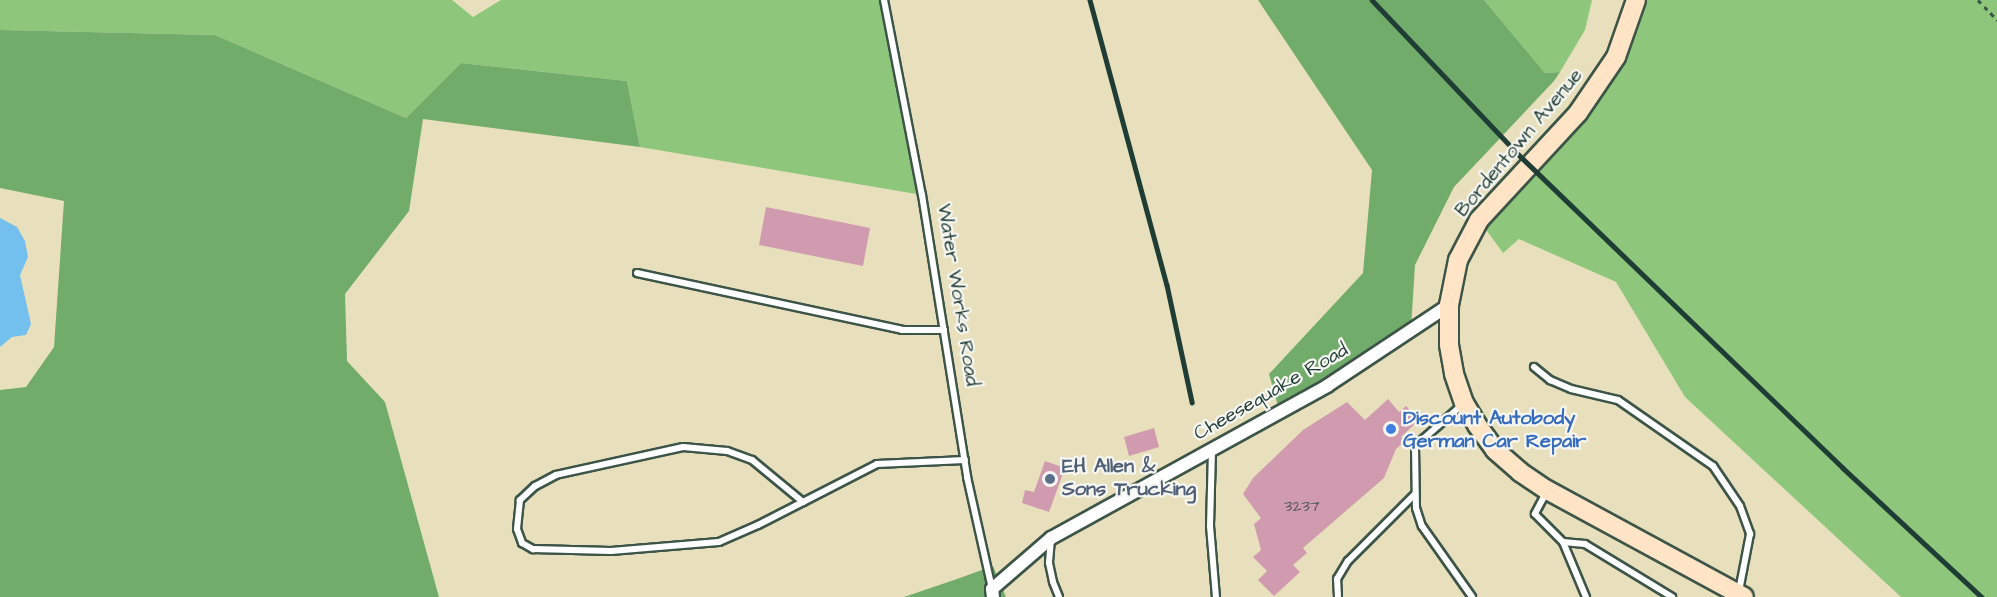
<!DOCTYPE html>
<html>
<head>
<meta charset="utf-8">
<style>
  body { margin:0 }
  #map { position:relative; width:1997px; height:597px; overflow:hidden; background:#e8e0bc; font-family:"Architects Daughter",sans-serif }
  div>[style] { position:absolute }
  .green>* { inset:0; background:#8ec77b }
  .forest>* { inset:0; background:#72ac6b }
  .water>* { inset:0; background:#73bfed }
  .building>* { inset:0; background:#d09baf }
  .path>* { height:3px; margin-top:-1.5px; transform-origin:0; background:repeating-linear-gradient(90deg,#3d5548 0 4.5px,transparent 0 9px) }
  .roads { filter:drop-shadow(2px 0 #3d5548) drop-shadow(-2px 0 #3d5548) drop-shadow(0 2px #3d5548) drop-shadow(0 -2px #3d5548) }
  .lane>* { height:6px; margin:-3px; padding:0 3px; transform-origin:3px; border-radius:3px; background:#fff }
  .street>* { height:12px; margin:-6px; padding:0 6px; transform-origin:6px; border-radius:6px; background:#fff }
  .secondary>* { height:18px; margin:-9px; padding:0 9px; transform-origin:9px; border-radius:9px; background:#ffe4c6 }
  .rail>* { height:4.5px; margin:-2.25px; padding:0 2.25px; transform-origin:2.25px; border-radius:2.25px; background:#1f3d34 }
  .dots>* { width:16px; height:16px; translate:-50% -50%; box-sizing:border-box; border:3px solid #f6f6f2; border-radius:50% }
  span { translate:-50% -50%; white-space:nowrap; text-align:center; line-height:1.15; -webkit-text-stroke:4.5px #f6f6f2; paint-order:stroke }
  .number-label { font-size:16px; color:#4b5453 }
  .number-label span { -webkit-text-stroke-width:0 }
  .street-label { font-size:20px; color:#1f3d34 }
  .shop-label { font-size:20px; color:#366cbe; font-weight:700 }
  .left { translate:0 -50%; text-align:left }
  .service-label { font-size:20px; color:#4e5e75; font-weight:700 }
</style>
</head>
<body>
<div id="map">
  <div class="green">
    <i style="clip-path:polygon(0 0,452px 0,473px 17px,501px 0,884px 0,922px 195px,640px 147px,627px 81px,461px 63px,406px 118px,215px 35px,0 30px)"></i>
    <i style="clip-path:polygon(1484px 0,1592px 0,1585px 30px,1560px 72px,1545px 73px)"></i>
    <i style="clip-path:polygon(1636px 0,1997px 0,1997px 597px,1901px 597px,1685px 397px,1616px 282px,1519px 239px,1503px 253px,1479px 220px,1578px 113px)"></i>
  </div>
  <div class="forest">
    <i style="clip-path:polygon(1258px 0,1484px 0,1545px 73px,1560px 72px,1554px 81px,1454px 187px,1415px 265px,1411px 328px,1280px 413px,1269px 374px,1363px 273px,1372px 170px)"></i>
    <i style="clip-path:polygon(0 30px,215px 35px,406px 118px,461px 63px,627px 81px,640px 147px,423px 119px,409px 211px,345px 294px,347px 361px,385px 402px,439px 597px,0 597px,0 390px,26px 387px,54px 347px,64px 201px,0 188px)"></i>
    <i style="clip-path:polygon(993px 566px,1006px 597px,904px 597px,957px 579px)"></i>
  </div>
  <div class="water">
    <i style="clip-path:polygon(0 218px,17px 227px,25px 241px,28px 257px,20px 275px,31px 324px,26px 335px,12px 337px,0 347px)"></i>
  </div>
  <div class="building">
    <i style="clip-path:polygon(766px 207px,870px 228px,863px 266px,759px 245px)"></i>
    <i style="clip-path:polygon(1388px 399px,1399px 412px,1406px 406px,1419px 420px,1401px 437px,1405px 441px,1396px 449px,1384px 478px,1303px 548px,1307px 553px,1293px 565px,1300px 572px,1274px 596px,1258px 580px,1267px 571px,1253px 557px,1261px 550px,1254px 524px,1261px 518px,1243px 494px,1253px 478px,1303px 430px,1347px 402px,1365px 420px)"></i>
    <i style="clip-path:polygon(1154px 428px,1159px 447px,1129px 456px,1124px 437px)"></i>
    <i style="clip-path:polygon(1045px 461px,1065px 468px,1049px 512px,1022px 503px,1025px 490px,1034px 492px)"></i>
  </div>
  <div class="path">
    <i style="left:1978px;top:0;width:28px;rotate:46deg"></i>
  </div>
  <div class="roads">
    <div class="lane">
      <i style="left:884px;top:0;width:199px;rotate:79deg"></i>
      <i style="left:922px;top:195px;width:286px;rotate:80.9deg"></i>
      <i style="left:967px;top:477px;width:115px;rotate:77.4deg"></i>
      <i style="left:637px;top:273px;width:271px;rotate:12.1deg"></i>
      <i style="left:902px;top:330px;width:42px"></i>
      <i style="left:1534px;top:367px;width:21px;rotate:39deg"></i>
      <i style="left:1550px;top:380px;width:23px;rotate:23deg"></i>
      <i style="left:1571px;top:389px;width:48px;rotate:13.2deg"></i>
      <i style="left:1618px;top:400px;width:116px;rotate:34.8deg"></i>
      <i style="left:1713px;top:466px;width:48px;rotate:56deg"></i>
      <i style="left:1740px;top:506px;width:30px;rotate:70deg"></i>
      <i style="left:1750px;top:534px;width:58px;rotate:100.9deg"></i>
      <i style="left:1462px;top:405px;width:62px;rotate:138.9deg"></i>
      <i style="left:1415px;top:446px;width:62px;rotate:89.1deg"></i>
      <i style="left:1416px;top:508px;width:19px;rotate:72deg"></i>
      <i style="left:1422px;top:526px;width:87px;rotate:54.8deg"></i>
      <i style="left:1212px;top:450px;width:76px;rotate:91.5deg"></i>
      <i style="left:1210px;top:526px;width:71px;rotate:85.2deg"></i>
      <i style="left:1547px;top:491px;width:26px;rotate:118deg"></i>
      <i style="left:1535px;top:514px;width:40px;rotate:45deg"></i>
      <i style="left:1563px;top:542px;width:60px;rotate:67.3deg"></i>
      <i style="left:803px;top:502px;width:66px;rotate:-140.5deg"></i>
      <i style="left:752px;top:460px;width:27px;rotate:-160deg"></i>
      <i style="left:727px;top:451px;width:44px;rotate:-174.8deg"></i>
      <i style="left:683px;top:447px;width:130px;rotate:167.6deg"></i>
      <i style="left:556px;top:475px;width:24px;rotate:152deg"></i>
      <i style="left:535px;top:486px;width:21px;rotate:137deg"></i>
      <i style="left:520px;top:500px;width:29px;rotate:96deg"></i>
      <i style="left:517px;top:529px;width:15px;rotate:70deg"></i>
      <i style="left:522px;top:543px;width:13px;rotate:29deg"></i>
      <i style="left:533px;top:549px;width:78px;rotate:1.5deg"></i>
      <i style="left:611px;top:551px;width:108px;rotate:-4.8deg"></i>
      <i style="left:719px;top:542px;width:43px;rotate:-23.6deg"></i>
      <i style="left:758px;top:525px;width:51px;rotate:-27.1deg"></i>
      <i style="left:803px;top:502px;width:83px;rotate:-27.2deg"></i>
      <i style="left:877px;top:464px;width:88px;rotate:-2.6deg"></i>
      <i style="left:1051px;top:539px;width:24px;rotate:95deg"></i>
      <i style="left:1049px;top:563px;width:19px;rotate:78deg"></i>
      <i style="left:1053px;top:582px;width:16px;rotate:68deg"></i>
      <i style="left:1563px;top:542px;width:22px;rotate:5deg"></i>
      <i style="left:1585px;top:544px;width:102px;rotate:31.3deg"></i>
      <i style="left:1338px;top:597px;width:18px;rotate:-93deg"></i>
      <i style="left:1337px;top:579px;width:21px;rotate:-59deg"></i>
      <i style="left:1348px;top:561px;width:95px;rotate:-45deg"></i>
    </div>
    <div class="street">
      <i style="left:993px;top:597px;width:8px;rotate:-97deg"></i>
      <i style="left:992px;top:589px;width:78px;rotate:-40.8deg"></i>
      <i style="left:1051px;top:538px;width:315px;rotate:-28.8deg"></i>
      <i style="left:1327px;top:386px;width:146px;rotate:-33.6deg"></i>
    </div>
    <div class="secondary">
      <i style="left:1636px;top:0;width:60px;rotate:109.3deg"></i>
      <i style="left:1616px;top:57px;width:68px;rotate:124.2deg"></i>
      <i style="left:1578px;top:113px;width:146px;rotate:132.8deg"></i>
      <i style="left:1479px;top:220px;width:45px;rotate:117.7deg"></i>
      <i style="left:1458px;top:260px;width:46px;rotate:101.3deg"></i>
      <i style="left:1449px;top:305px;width:40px;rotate:90deg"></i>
      <i style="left:1449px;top:345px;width:29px;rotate:80deg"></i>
      <i style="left:1454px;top:374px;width:31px;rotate:71deg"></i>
      <i style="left:1464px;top:403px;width:26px;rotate:59deg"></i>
      <i style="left:1477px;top:425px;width:31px;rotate:54deg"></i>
      <i style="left:1495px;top:450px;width:33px;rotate:41deg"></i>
      <i style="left:1520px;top:472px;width:32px;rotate:34deg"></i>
      <i style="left:1547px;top:490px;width:224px;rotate:28.5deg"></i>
    </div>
  </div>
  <div class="rail">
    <i style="left:1090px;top:0;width:295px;rotate:74.9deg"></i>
    <i style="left:1167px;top:285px;width:120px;rotate:77.9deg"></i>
    <i style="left:1372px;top:0;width:211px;rotate:46.5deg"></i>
    <i style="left:1517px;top:153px;width:453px;rotate:44deg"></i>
    <i style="left:1843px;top:468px;width:190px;rotate:42.9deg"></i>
  </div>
  <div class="dots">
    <i style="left:1391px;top:429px;background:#3f7fe0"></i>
    <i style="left:1050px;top:479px;background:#5c6f8a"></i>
  </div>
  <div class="number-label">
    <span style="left:1302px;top:506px">3237</span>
  </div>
  <div class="street-label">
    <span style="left:1519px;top:143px;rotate:-50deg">Bordentown Avenue</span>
    <span style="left:958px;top:295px;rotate:81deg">Water Works Road</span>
    <span style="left:1271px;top:392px;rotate:-30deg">Cheesequake Road</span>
  </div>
  <div class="shop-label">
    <span class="left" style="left:1403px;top:430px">Discount Autobody<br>German Car Repair</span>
  </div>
  <div class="service-label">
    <span class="left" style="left:1062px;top:478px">EH Allen &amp;<br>Sons Trucking</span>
  </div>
</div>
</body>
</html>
